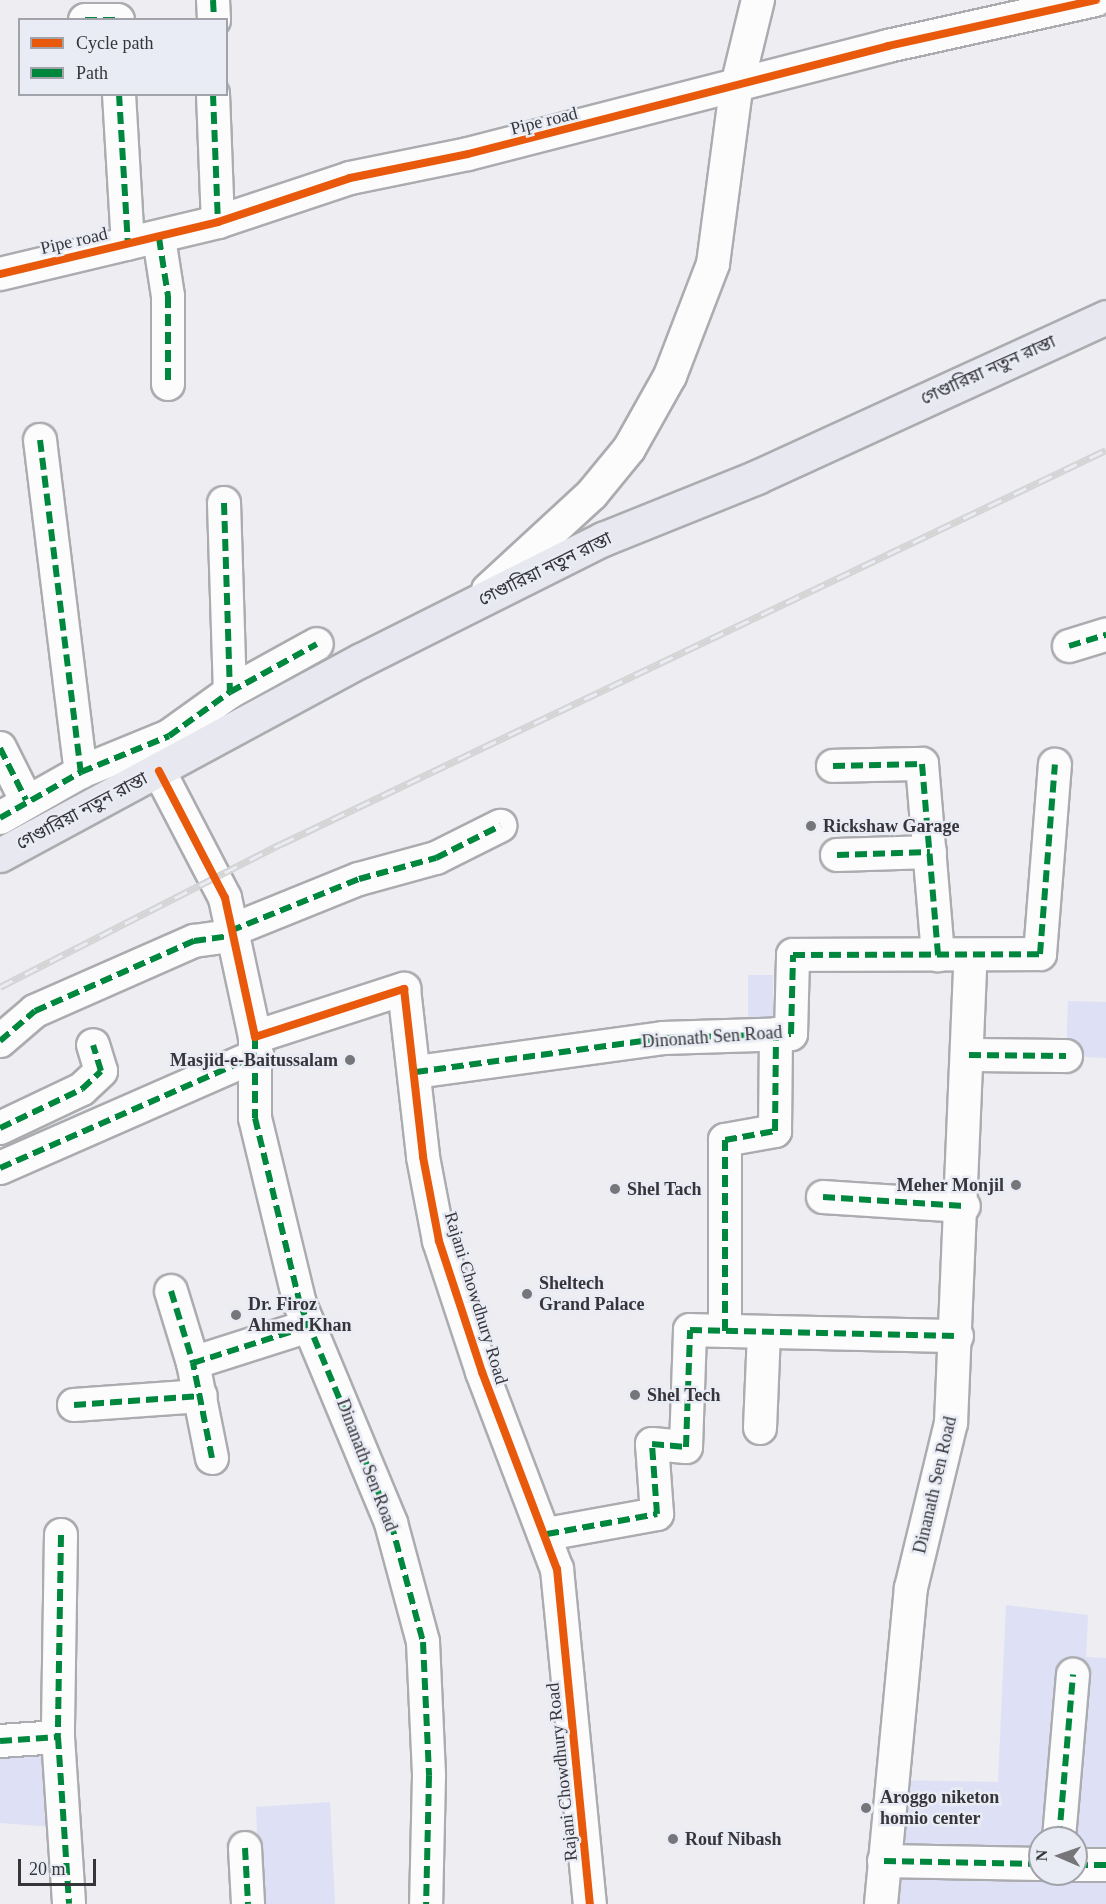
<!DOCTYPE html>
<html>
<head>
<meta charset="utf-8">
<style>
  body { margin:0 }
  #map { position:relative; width:1106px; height:1904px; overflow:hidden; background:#ededf2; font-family:"Times New Roman","Noto Sans Bengali",serif }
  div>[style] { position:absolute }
  .green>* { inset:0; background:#dee1f5 }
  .roads { filter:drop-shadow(2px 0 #abacaf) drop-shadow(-2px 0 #abacaf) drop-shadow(0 2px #abacaf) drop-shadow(0 -2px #abacaf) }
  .minor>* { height:32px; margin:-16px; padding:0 16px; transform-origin:16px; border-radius:16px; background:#fcfcfd }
  .primary>* { height:33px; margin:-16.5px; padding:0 16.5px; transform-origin:16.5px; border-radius:16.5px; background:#e7e8f0 }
  .rail>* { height:7px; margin-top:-3.5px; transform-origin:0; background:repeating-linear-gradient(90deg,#eaecf5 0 14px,#d4d4d5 0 28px); box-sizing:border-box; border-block:2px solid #d4d4d5 }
  .quiet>* { height:6px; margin-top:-3px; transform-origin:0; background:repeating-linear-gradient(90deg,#00873e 0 12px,transparent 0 18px) }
  .cycleway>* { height:8px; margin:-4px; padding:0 4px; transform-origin:4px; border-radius:4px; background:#e8590c }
  .dots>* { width:16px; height:16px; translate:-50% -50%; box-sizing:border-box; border:3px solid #eaecf5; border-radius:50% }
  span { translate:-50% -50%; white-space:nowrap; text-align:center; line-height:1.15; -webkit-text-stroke:5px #eaecf5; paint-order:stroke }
  .street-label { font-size:18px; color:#36363a }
  .poi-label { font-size:18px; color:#36363a; font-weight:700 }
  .left { translate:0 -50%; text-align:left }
  .right { translate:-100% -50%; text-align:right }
  .legend { position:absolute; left:18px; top:18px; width:210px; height:78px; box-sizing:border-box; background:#eaecf5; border:2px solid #a2a3aa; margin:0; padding:8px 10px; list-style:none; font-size:18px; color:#36363a }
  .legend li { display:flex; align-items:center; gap:12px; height:30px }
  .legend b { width:30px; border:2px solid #a2a3aa }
  .north { position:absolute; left:1028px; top:1826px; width:60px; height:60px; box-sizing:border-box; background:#eaecf5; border:2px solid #a2a3aa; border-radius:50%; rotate:272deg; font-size:16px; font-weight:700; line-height:24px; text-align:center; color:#36363a }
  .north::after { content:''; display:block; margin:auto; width:21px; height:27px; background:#76767a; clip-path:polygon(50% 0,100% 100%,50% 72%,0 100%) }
  .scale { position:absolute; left:18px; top:1859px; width:78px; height:27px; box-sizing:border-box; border:3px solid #36363a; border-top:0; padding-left:8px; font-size:18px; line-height:21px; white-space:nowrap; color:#36363a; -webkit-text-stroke:4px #eaecf5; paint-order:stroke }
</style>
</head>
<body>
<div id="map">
  <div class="green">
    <i style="clip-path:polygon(748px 975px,773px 975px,773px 1032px,748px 1032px)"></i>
    <i style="clip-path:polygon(1068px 1001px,1106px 1002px,1106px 1058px,1066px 1056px)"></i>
    <i style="clip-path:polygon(evenodd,1006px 1605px,1088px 1615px,1086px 1657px,1106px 1658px,1106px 1904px,890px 1904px,896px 1780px,998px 1782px,1006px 1605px,1040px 1838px,1076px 1838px,1076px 1874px,1040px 1874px,1040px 1838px)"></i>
    <i style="clip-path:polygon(0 1751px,51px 1755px,52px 1827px,0 1823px)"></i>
    <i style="clip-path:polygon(330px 1802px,335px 1904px,260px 1904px,256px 1807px)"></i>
  </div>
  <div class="roads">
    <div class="minor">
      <i style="left:213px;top:0;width:20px;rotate:87deg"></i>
      <i style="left:85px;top:20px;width:33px"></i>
      <i style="left:119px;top:94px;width:150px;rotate:86.6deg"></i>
      <i style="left:213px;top:94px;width:128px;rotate:87.8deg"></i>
      <i style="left:159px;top:238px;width:59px;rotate:81.2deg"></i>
      <i style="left:168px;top:296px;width:88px;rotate:90deg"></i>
      <i style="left:0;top:274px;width:224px;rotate:-13.4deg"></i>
      <i style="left:218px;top:222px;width:139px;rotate:-18.4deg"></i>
      <i style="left:350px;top:178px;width:120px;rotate:-11.5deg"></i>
      <i style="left:468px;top:154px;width:434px;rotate:-14.4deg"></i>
      <i style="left:888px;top:46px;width:213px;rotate:-12.5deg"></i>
      <i style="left:40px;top:440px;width:335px;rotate:83deg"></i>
      <i style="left:224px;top:503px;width:189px;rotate:88.2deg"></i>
      <i style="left:488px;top:590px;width:142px;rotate:-42.7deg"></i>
      <i style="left:592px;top:494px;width:58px;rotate:-50.6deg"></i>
      <i style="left:629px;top:449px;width:84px;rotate:-60.7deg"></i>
      <i style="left:670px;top:376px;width:120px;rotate:-69deg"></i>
      <i style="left:713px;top:264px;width:176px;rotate:-82.5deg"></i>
      <i style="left:736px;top:90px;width:93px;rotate:-76.3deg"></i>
      <i style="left:1069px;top:646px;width:39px;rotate:-17deg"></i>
      <i style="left:0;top:748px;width:58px;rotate:63.4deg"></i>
      <i style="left:833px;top:766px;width:89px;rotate:-1.3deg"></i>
      <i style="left:922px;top:764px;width:192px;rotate:85.2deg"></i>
      <i style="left:159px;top:771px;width:143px;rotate:62.5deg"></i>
      <i style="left:225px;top:898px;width:142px;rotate:77.8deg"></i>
      <i style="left:255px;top:1037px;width:157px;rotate:-17.9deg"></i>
      <i style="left:404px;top:989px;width:169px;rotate:83.5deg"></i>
      <i style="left:423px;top:1157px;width:86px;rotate:79.2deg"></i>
      <i style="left:439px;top:1241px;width:138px;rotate:71.8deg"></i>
      <i style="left:482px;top:1372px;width:211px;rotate:69.2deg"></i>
      <i style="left:557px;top:1569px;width:337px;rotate:84.4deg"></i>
      <i style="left:0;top:818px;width:93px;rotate:-29.6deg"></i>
      <i style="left:81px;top:772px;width:95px;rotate:-22.2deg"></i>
      <i style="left:169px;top:736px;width:75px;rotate:-35.8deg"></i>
      <i style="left:230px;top:692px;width:99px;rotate:-28.9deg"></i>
      <i style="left:837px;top:855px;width:93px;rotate:-1.8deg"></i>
      <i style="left:230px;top:931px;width:139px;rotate:-22deg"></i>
      <i style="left:359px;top:879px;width:80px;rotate:-15.3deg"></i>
      <i style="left:436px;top:858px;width:72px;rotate:-26.6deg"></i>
      <i style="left:255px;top:1037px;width:81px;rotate:90deg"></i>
      <i style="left:255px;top:1118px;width:191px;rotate:76.4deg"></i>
      <i style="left:300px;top:1304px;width:237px;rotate:67.4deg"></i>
      <i style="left:391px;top:1523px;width:123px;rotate:74.9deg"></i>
      <i style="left:423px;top:1642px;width:134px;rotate:87.4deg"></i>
      <i style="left:429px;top:1776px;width:128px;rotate:91.3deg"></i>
      <i style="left:0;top:1041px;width:46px;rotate:-40.6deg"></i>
      <i style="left:35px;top:1011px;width:174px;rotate:-23.8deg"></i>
      <i style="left:194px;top:941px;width:35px;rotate:-8deg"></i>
      <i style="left:969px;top:1055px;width:97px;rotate:0.6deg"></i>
      <i style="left:416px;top:1072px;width:249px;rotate:-7.8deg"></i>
      <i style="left:663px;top:1038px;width:128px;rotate:-1.8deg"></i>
      <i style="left:791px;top:1034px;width:79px;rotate:-88.5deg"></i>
      <i style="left:793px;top:955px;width:247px;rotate:-0.2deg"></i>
      <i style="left:1040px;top:954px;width:190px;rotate:-85.5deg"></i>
      <i style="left:0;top:1128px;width:91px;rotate:-25.4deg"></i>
      <i style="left:82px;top:1089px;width:26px;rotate:-43deg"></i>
      <i style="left:101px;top:1071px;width:27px;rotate:-107deg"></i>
      <i style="left:0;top:1168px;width:281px;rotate:-23.7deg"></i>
      <i style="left:823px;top:1197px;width:141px;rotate:3.7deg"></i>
      <i style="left:171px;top:1291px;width:75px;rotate:73deg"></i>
      <i style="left:725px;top:1331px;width:191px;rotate:-90deg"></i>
      <i style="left:725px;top:1140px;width:51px;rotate:-10.2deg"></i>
      <i style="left:775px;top:1131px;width:97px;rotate:-89.4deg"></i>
      <i style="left:74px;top:1405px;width:127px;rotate:-4.1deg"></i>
      <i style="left:760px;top:1428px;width:95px;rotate:-87.6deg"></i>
      <i style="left:212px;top:1458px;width:97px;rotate:-101.3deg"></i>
      <i style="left:193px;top:1363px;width:122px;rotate:-17.7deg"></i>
      <i style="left:547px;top:1534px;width:112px;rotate:-10.3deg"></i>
      <i style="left:657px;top:1514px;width:70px;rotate:-94.1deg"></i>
      <i style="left:652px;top:1444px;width:34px;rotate:5deg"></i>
      <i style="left:686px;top:1447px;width:117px;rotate:-88deg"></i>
      <i style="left:690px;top:1330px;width:267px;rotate:1.3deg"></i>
      <i style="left:61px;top:1535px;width:202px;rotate:90.9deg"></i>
      <i style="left:58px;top:1737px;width:167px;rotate:86.2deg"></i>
      <i style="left:0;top:1741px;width:58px;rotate:-3.9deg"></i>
      <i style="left:1059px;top:1838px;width:164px;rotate:-85.1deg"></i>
      <i style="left:245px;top:1848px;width:56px;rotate:86.9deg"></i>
      <i style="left:884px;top:1861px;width:156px;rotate:1.1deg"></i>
      <i style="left:1076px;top:1865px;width:30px"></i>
      <i style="left:881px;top:1904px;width:317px;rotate:-84.6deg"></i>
      <i style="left:911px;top:1588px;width:170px;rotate:-76.4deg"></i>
      <i style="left:951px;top:1423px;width:468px;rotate:-87.6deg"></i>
    </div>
    <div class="primary">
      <i style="left:0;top:855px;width:410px;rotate:-28.4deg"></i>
      <i style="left:361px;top:660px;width:271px;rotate:-26.6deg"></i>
      <i style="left:603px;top:539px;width:166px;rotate:-21.9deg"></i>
      <i style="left:757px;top:477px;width:384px;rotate:-24.6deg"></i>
    </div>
  </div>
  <div class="rail">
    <i style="left:0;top:987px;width:315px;rotate:-27deg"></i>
    <i style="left:281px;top:844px;width:914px;rotate:-25.53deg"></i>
  </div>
  <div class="quiet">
    <i style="left:213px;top:0;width:20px;rotate:87deg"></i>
    <i style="left:85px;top:20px;width:33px"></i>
    <i style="left:119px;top:94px;width:150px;rotate:86.6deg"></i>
    <i style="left:213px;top:94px;width:128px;rotate:87.8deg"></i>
    <i style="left:159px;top:238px;width:59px;rotate:81.2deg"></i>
    <i style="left:168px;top:296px;width:88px;rotate:90deg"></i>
    <i style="left:40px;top:440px;width:335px;rotate:83deg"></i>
    <i style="left:224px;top:503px;width:189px;rotate:88.2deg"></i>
    <i style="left:1069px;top:646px;width:39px;rotate:-17deg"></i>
    <i style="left:0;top:748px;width:58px;rotate:63.4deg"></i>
    <i style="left:833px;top:766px;width:89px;rotate:-1.3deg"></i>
    <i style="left:922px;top:764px;width:192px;rotate:85.2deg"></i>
    <i style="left:0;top:818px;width:93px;rotate:-29.6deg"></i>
    <i style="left:81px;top:772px;width:95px;rotate:-22.2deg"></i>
    <i style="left:169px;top:736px;width:75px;rotate:-35.8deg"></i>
    <i style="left:230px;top:692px;width:99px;rotate:-28.9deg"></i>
    <i style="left:837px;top:855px;width:93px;rotate:-1.8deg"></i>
    <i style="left:230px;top:931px;width:139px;rotate:-22deg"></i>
    <i style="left:359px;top:879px;width:80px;rotate:-15.3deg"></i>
    <i style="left:436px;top:858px;width:72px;rotate:-26.6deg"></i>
    <i style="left:255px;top:1037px;width:81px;rotate:90deg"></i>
    <i style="left:255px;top:1118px;width:191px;rotate:76.4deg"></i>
    <i style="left:300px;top:1304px;width:237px;rotate:67.4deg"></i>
    <i style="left:391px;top:1523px;width:123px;rotate:74.9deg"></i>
    <i style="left:423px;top:1642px;width:134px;rotate:87.4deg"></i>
    <i style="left:429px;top:1776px;width:128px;rotate:91.3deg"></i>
    <i style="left:0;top:1041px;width:46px;rotate:-40.6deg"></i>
    <i style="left:35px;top:1011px;width:174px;rotate:-23.8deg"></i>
    <i style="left:194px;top:941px;width:35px;rotate:-8deg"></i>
    <i style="left:969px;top:1055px;width:97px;rotate:0.6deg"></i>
    <i style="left:416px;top:1072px;width:249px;rotate:-7.8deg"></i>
    <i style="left:663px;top:1038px;width:128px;rotate:-1.8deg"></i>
    <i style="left:791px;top:1034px;width:79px;rotate:-88.5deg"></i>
    <i style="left:793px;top:955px;width:247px;rotate:-0.2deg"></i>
    <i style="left:1040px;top:954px;width:190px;rotate:-85.5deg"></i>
    <i style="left:0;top:1128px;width:91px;rotate:-25.4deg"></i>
    <i style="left:82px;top:1089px;width:26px;rotate:-43deg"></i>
    <i style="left:101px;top:1071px;width:27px;rotate:-107deg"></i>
    <i style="left:0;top:1168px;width:281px;rotate:-23.7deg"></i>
    <i style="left:823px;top:1197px;width:141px;rotate:3.7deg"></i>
    <i style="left:171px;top:1291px;width:75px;rotate:73deg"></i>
    <i style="left:725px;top:1331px;width:191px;rotate:-90deg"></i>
    <i style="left:725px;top:1140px;width:51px;rotate:-10.2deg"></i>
    <i style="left:775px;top:1131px;width:97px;rotate:-89.4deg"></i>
    <i style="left:74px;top:1405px;width:127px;rotate:-4.1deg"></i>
    <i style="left:212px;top:1458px;width:97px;rotate:-101.3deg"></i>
    <i style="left:193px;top:1363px;width:122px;rotate:-17.7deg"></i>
    <i style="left:547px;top:1534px;width:112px;rotate:-10.3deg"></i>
    <i style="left:657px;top:1514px;width:70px;rotate:-94.1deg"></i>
    <i style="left:652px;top:1444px;width:34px;rotate:5deg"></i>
    <i style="left:686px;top:1447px;width:117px;rotate:-88deg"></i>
    <i style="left:690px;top:1330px;width:267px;rotate:1.3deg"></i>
    <i style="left:61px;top:1535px;width:202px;rotate:90.9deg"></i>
    <i style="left:58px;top:1737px;width:167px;rotate:86.2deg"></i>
    <i style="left:0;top:1741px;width:58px;rotate:-3.9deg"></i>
    <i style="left:1059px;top:1838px;width:164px;rotate:-85.1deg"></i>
    <i style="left:245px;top:1848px;width:56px;rotate:86.9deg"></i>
    <i style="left:884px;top:1861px;width:156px;rotate:1.1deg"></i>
    <i style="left:1076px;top:1865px;width:30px"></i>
  </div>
  <div class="cycleway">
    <i style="left:0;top:274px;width:224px;rotate:-13.4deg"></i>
    <i style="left:218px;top:222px;width:139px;rotate:-18.4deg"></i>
    <i style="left:350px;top:178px;width:120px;rotate:-11.5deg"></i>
    <i style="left:468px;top:154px;width:434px;rotate:-14.4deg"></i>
    <i style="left:888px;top:46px;width:213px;rotate:-12.5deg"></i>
    <i style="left:159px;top:771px;width:143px;rotate:62.5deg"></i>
    <i style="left:225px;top:898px;width:142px;rotate:77.8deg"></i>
    <i style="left:255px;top:1037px;width:157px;rotate:-17.9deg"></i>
    <i style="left:404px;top:989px;width:169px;rotate:83.5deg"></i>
    <i style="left:423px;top:1157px;width:86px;rotate:79.2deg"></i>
    <i style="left:439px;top:1241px;width:138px;rotate:71.8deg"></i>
    <i style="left:482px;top:1372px;width:211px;rotate:69.2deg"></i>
    <i style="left:557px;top:1569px;width:337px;rotate:84.4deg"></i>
  </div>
  <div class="dots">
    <i style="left:811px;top:826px;background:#76767a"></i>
    <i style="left:350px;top:1060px;background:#76767a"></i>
    <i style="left:1016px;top:1185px;background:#76767a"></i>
    <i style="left:615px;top:1189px;background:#76767a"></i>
    <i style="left:527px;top:1294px;background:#76767a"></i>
    <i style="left:236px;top:1315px;background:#76767a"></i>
    <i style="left:635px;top:1395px;background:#76767a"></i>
    <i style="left:866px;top:1808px;background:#76767a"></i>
    <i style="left:673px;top:1839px;background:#76767a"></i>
  </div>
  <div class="street-label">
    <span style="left:544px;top:121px;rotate:-14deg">Pipe road</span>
    <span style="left:74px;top:241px;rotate:-13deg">Pipe road</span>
    <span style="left:988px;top:370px;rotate:-24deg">গেণ্ডারিয়া নতুন রাস্তা</span>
    <span style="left:545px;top:569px;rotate:-26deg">গেণ্ডারিয়া নতুন রাস্তা</span>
    <span style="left:82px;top:811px;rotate:-28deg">গেণ্ডারিয়া নতুন রাস্তা</span>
    <span style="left:712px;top:1037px;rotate:-4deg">Dinonath Sen Road</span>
    <span style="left:476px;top:1298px;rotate:73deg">Rajani Chowdhury Road</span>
    <span style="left:367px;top:1465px;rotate:69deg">Dinanath Sen Road</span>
    <span style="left:935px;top:1485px;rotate:-77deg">Dinanath Sen Road</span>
    <span style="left:562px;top:1772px;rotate:-96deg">Rajani Chowdhury Road</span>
  </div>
  <div class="poi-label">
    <span class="left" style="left:823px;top:826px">Rickshaw Garage</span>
    <span class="right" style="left:338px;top:1060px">Masjid-e-Baitussalam</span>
    <span class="right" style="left:1004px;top:1185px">Meher Monjil</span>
    <span class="left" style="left:627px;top:1189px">Shel Tach</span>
    <span class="left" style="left:539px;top:1294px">Sheltech<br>Grand Palace</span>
    <span class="left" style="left:248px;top:1315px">Dr. Firoz<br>Ahmed Khan</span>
    <span class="left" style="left:647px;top:1395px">Shel Tech</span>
    <span class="left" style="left:880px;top:1808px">Aroggo niketon<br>homio center</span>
    <span class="left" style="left:685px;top:1839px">Rouf Nibash</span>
  </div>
  <ul class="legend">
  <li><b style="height:8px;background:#e8590c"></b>Cycle path</li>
  <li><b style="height:8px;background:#00873e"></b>Path</li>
  </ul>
  <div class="north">N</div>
  <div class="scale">20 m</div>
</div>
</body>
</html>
